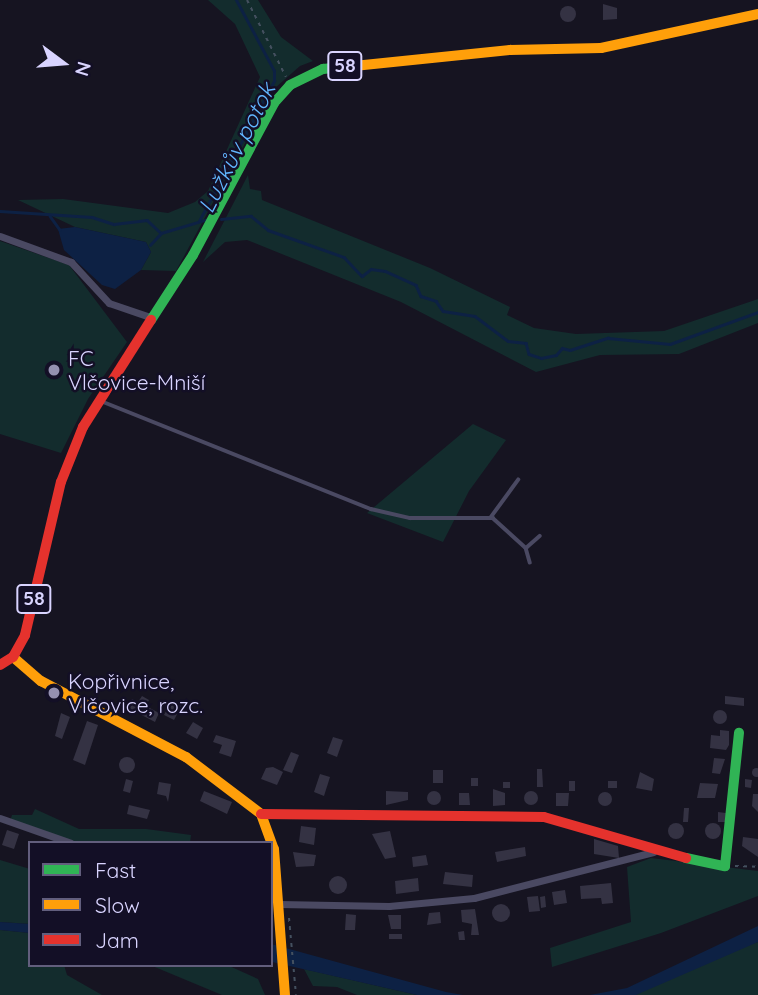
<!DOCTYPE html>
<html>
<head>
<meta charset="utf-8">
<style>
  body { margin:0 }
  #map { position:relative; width:758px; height:995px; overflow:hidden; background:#161421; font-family:Quicksand,sans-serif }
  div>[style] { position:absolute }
  .green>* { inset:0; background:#132c2d }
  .water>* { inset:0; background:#0d2144 }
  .stream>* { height:2.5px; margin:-1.25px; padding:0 1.25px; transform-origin:1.25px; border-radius:1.25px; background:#0d2144 }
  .building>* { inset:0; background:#343243 }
  .round { border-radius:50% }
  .path>* { height:2px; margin-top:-1px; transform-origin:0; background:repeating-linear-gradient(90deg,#44505f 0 3.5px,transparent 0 8.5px) }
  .lane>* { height:3.5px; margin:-1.75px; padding:0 1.75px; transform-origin:1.75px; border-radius:1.75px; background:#4a4962 }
  .street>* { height:7px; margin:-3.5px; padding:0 3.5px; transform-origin:3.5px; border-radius:3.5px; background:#4a4962 }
  .fast>* { height:10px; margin:-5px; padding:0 5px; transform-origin:5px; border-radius:5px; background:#30b455 }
  .slow>* { height:10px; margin:-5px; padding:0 5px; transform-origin:5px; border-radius:5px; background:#ff9f0a }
  .jam>* { height:10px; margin:-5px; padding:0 5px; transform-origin:5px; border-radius:5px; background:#e5322d }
  .dots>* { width:19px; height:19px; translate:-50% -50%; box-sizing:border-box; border:4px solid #130f26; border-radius:50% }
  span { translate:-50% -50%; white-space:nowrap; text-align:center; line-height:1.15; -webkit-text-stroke:5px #130f26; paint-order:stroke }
  .shield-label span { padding:2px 5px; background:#130f26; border:2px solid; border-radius:5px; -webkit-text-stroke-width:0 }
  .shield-label { font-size:19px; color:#d9d4ff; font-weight:700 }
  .poi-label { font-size:21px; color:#d9d4ff }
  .left { translate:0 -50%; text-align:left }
  .water-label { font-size:23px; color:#62b6ff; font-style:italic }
  .legend { position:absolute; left:28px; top:841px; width:245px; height:126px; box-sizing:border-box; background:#130f26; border:2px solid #625e7d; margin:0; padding:9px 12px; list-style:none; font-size:21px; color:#d9d4ff }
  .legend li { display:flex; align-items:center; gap:14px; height:35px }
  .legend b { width:35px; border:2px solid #625e7d }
  .north { position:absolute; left:28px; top:28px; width:70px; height:70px; -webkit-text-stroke:5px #130f26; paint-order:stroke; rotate:106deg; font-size:19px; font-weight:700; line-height:28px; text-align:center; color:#d9d4ff }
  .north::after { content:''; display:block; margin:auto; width:24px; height:32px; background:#d9d4ff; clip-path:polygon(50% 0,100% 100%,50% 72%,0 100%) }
</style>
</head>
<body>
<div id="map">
  <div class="green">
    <i style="clip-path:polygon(208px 0,258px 0,281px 37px,313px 61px,300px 66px,275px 88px,176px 271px,141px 270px,151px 252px,146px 242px,75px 227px,18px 200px,63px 199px,168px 213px,195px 202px,208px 191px,260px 77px,235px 24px)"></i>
    <i style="clip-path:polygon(248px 175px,250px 189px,261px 191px,262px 200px,430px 268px,510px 307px,507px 315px,534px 328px,576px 334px,664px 331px,758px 299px,758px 323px,679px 354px,600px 355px,536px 372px,401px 302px,247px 240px,225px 242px,203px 262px)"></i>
    <i style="clip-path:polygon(0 241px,69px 265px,127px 342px,88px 399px,61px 453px,0 434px)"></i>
    <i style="clip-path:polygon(473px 424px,506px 440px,469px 491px,443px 542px,367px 513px)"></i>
    <i style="clip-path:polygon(35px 809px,79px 829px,146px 829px,191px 835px,190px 843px,60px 843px,9px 824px,12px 815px,32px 815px)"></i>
    <i style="clip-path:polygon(651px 858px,758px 871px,758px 896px,661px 933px,552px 967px,550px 948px,631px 922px,627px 867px)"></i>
    <i style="clip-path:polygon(0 860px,30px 869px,30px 924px,0 922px)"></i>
    <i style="clip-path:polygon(0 930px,30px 933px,30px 965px,64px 965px,67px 975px,102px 995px,0 995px)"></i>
    <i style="clip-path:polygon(758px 942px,758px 995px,634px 995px,740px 948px)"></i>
    <i style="clip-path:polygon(150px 965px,227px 965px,258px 979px,265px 995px,222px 995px)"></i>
    <i style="clip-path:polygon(304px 969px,417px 995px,357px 995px,337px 987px,313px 986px)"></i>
  </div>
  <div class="water">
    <i style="clip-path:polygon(75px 227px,146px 242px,151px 252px,141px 270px,115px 289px,102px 285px,64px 250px,58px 229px)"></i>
    <i style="clip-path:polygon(0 922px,30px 924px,30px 933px,0 930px)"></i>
    <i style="clip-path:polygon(758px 926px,758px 942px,636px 995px,590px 995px,627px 988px)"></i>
    <i style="clip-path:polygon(271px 944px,446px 992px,463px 995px,417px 995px,272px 962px)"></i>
  </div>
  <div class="stream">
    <i style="left:0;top:211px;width:92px;rotate:3.7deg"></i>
    <i style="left:92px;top:217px;width:23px;rotate:18deg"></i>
    <i style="left:114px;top:224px;width:33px;rotate:-7deg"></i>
    <i style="left:147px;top:220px;width:19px;rotate:43deg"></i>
    <i style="left:161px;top:233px;width:49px;rotate:-16.6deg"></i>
    <i style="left:50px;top:216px;width:17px;rotate:54deg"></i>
    <i style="left:221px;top:219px;width:30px;rotate:-6deg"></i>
    <i style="left:251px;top:216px;width:22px;rotate:39deg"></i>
    <i style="left:268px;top:230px;width:81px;rotate:19.6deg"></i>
    <i style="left:344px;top:257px;width:26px;rotate:47deg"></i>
    <i style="left:362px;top:276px;width:11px;rotate:-38deg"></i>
    <i style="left:371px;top:269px;width:14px;rotate:8deg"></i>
    <i style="left:385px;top:271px;width:34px;rotate:24deg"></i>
    <i style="left:416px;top:285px;width:12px;rotate:66deg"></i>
    <i style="left:421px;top:296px;width:16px;rotate:18deg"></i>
    <i style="left:436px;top:301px;width:12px;rotate:55deg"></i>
    <i style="left:443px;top:311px;width:32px;rotate:9deg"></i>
    <i style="left:475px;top:316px;width:41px;rotate:37.1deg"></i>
    <i style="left:508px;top:341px;width:18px;rotate:6deg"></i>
    <i style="left:526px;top:343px;width:11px;rotate:75deg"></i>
    <i style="left:529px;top:354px;width:13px;rotate:18deg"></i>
    <i style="left:541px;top:358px;width:15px;rotate:-11deg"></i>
    <i style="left:556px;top:355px;width:9px;rotate:-49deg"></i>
    <i style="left:562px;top:348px;width:8px;rotate:14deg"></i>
    <i style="left:570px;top:350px;width:40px;rotate:-18deg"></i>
    <i style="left:608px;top:338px;width:62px;rotate:5.5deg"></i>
    <i style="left:670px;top:344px;width:94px;rotate:-20deg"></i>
    <i style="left:199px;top:221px;width:159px;rotate:-61.8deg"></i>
    <i style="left:274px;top:81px;width:10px;rotate:-90deg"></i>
    <i style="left:274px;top:71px;width:81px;rotate:-118.2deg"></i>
    <i style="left:150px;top:245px;width:16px;rotate:-47deg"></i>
  </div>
  <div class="building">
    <i style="clip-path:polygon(603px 4px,617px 8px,617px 19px,603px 20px)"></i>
    <i class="round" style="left:560px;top:6px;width:16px;height:16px"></i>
    <i style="clip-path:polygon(142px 696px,149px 700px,146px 706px,159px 713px,155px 722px,128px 708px,132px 699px,138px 702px)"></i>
    <i style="clip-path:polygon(725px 696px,744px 698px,744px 706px,725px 704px)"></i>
    <i style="clip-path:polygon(172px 700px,182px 705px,174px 720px,164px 715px)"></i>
    <i class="round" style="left:713px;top:710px;width:14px;height:14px"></i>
    <i style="clip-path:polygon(61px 713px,70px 717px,62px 739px,55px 736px)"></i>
    <i style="clip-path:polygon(87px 721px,98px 725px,85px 765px,73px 760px)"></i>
    <i style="clip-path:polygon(193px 722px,203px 728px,197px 739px,186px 733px)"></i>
    <i style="clip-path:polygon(720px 730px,729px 731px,729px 745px,726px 750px,710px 748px,711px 735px,720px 736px)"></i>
    <i style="clip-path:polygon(216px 735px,236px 741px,231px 757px,219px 753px,222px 745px,213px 742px)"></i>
    <i style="clip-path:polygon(333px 737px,343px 740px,337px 757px,327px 753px)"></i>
    <i style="clip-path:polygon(291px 752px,299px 755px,292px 773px,283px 770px)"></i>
    <i class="round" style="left:119px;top:757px;width:16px;height:16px"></i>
    <i style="clip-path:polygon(714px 758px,725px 759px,720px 774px,712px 773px)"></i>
    <i style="clip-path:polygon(273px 767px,283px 772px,277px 785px,261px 779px,266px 768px)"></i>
    <i class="round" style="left:751.5px;top:767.5px;width:9px;height:9px"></i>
    <i style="clip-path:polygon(537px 769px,542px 769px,543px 787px,537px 787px)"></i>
    <i style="clip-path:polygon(433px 770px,443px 770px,443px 783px,433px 783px)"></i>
    <i style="clip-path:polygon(640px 772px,654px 779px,652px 791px,636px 788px)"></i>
    <i style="clip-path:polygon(320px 774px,330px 777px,324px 796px,314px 792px)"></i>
    <i style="clip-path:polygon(471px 778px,478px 778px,478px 786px,471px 786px)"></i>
    <i style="clip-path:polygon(126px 779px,133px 781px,130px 793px,123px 791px)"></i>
    <i style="clip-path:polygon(745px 779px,752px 780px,751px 788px,745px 787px)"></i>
    <i style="clip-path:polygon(569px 781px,575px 781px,575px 791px,569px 791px)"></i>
    <i style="clip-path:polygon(608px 781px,617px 781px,617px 788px,608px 788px)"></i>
    <i style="clip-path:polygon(159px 782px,171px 784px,168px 802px,166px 796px,157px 794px)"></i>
    <i style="clip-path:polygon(503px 782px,510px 782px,510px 788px,503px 788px)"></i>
    <i style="clip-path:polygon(700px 783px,718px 784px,715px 798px,697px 798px)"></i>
    <i style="clip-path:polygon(493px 789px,505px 793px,505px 805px,493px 806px)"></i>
    <i class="round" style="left:524px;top:791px;width:14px;height:14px"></i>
    <i class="round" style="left:427px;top:791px;width:14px;height:14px"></i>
    <i style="clip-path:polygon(204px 791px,232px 802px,227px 814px,200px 801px)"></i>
    <i style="clip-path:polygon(386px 791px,408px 792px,408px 800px,386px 805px)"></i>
    <i class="round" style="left:598px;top:792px;width:14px;height:14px"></i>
    <i style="clip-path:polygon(459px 793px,469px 793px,470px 805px,459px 805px)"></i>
    <i style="clip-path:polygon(556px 793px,569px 793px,568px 806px,556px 806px)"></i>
    <i style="clip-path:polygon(753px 794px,758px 794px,758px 812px,752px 806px)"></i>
    <i style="clip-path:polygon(129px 805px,150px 810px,147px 819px,127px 814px)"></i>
    <i style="clip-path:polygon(684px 808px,689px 808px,688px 822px,683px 822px)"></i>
    <i style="clip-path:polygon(718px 812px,726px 813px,725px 822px,718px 822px)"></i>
    <i class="round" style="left:668px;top:823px;width:16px;height:16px"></i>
    <i class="round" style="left:705px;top:823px;width:16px;height:16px"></i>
    <i style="clip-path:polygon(301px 826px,316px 828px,314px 845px,299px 842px)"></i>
    <i style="clip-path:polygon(7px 830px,19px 834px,14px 849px,2px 845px)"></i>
    <i style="clip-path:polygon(390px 831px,396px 857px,385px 859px,372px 834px)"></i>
    <i style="clip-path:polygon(743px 837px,758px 839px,758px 857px,742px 846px)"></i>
    <i style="clip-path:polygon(594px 839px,618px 846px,619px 858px,594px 854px)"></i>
    <i style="clip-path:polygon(525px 847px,526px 856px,497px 862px,495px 852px)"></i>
    <i style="clip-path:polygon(293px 852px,316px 855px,314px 866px,296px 867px)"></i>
    <i style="clip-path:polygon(426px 855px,428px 865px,413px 867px,412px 857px)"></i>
    <i style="clip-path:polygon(445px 872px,473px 875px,472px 887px,443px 884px)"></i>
    <i class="round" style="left:329px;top:876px;width:18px;height:18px"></i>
    <i style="clip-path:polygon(418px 878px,419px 891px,396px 894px,395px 881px)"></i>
    <i style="clip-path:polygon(611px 883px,613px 903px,602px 904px,601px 898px,581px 899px,580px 886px)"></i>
    <i style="clip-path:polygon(565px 890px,567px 903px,554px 905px,552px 892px)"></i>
    <i style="clip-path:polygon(538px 896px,540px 911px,529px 912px,527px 897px)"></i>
    <i style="clip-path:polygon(545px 896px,546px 907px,541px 908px,540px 897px)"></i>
    <i class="round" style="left:492px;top:904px;width:18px;height:18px"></i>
    <i style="clip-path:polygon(475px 909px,479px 935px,471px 935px,472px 924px,462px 922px,461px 910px)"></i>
    <i style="clip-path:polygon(440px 912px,441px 923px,427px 925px,429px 913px)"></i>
    <i style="clip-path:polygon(346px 914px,356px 915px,355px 930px,345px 930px)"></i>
    <i style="clip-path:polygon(388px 915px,401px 915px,401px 929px,391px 929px)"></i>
    <i style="clip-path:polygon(464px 931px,465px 940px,459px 940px,458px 932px)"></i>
    <i style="clip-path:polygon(389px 934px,402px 934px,402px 939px,389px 939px)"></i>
  </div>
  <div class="path">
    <i style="left:247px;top:0;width:86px;rotate:63.1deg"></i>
    <i style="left:735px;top:866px;width:23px;rotate:2deg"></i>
    <i style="left:289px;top:918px;width:77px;rotate:84.8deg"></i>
  </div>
  <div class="lane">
    <i style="left:101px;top:401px;width:291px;rotate:21.8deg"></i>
    <i style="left:371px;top:509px;width:40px;rotate:13deg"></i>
    <i style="left:410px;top:518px;width:83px"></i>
    <i style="left:493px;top:518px;width:45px;rotate:42.3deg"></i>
    <i style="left:526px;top:548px;width:15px;rotate:74deg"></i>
    <i style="left:491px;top:517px;width:46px;rotate:-53.9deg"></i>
    <i style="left:526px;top:548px;width:18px;rotate:-41deg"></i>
  </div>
  <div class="street">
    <i style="left:0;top:236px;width:76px;rotate:20.1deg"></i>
    <i style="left:71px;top:262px;width:56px;rotate:47.2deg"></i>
    <i style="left:109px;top:303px;width:46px;rotate:18.8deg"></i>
    <i style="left:0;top:818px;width:75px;rotate:19.4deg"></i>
    <i style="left:279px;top:904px;width:110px;rotate:1deg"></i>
    <i style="left:389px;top:906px;width:85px;rotate:-5.4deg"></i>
    <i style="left:474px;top:898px;width:185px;rotate:-14.4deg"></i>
  </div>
  <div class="fast">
    <i style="left:151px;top:320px;width:77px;rotate:-57.1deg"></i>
    <i style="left:193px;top:255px;width:172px;rotate:-61.9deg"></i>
    <i style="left:274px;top:103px;width:24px;rotate:-48deg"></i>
    <i style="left:290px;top:85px;width:37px;rotate:-26deg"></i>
    <i style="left:323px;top:69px;width:31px;rotate:-6deg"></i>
    <i style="left:686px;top:858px;width:40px;rotate:12deg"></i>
    <i style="left:725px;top:866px;width:134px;rotate:-84deg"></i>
  </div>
  <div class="slow">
    <i style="left:354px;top:66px;width:157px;rotate:-5.9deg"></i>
    <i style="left:510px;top:50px;width:91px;rotate:-1.3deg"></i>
    <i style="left:601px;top:48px;width:161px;rotate:-12.2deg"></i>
    <i style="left:13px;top:657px;width:37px;rotate:41deg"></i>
    <i style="left:41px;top:681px;width:164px;rotate:27.7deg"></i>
    <i style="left:186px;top:757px;width:94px;rotate:37.2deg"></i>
    <i style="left:261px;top:814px;width:37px;rotate:70deg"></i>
    <i style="left:274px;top:849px;width:146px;rotate:85.7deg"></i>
  </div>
  <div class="jam">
    <i style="left:0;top:665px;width:15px;rotate:-32deg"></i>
    <i style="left:13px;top:657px;width:25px;rotate:-61deg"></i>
    <i style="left:25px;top:635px;width:157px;rotate:-76.8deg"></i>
    <i style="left:61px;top:482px;width:59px;rotate:-68.2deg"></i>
    <i style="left:83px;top:427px;width:127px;rotate:-57.6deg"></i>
    <i style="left:261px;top:814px;width:283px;rotate:0.6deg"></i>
    <i style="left:544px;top:817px;width:148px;rotate:16.1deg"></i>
  </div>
  <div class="dots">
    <i style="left:54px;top:370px;background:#9591b1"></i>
    <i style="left:54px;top:693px;background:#9591b1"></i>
  </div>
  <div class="shield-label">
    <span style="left:345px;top:66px">58</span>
    <span style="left:34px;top:599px">58</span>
  </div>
  <div class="poi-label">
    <span class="left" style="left:68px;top:370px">FC<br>Vlčovice-Mniší</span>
    <span class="left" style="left:68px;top:693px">Kopřivnice,<br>Vlčovice, rozc.</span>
  </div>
  <div class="water-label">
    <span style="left:237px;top:148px;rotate:-63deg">Lužkův potok</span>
  </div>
  <ul class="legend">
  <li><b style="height:9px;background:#30b455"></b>Fast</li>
  <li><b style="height:9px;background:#ff9f0a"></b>Slow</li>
  <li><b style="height:9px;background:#e5322d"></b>Jam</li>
  </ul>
  <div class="north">N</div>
</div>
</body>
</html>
